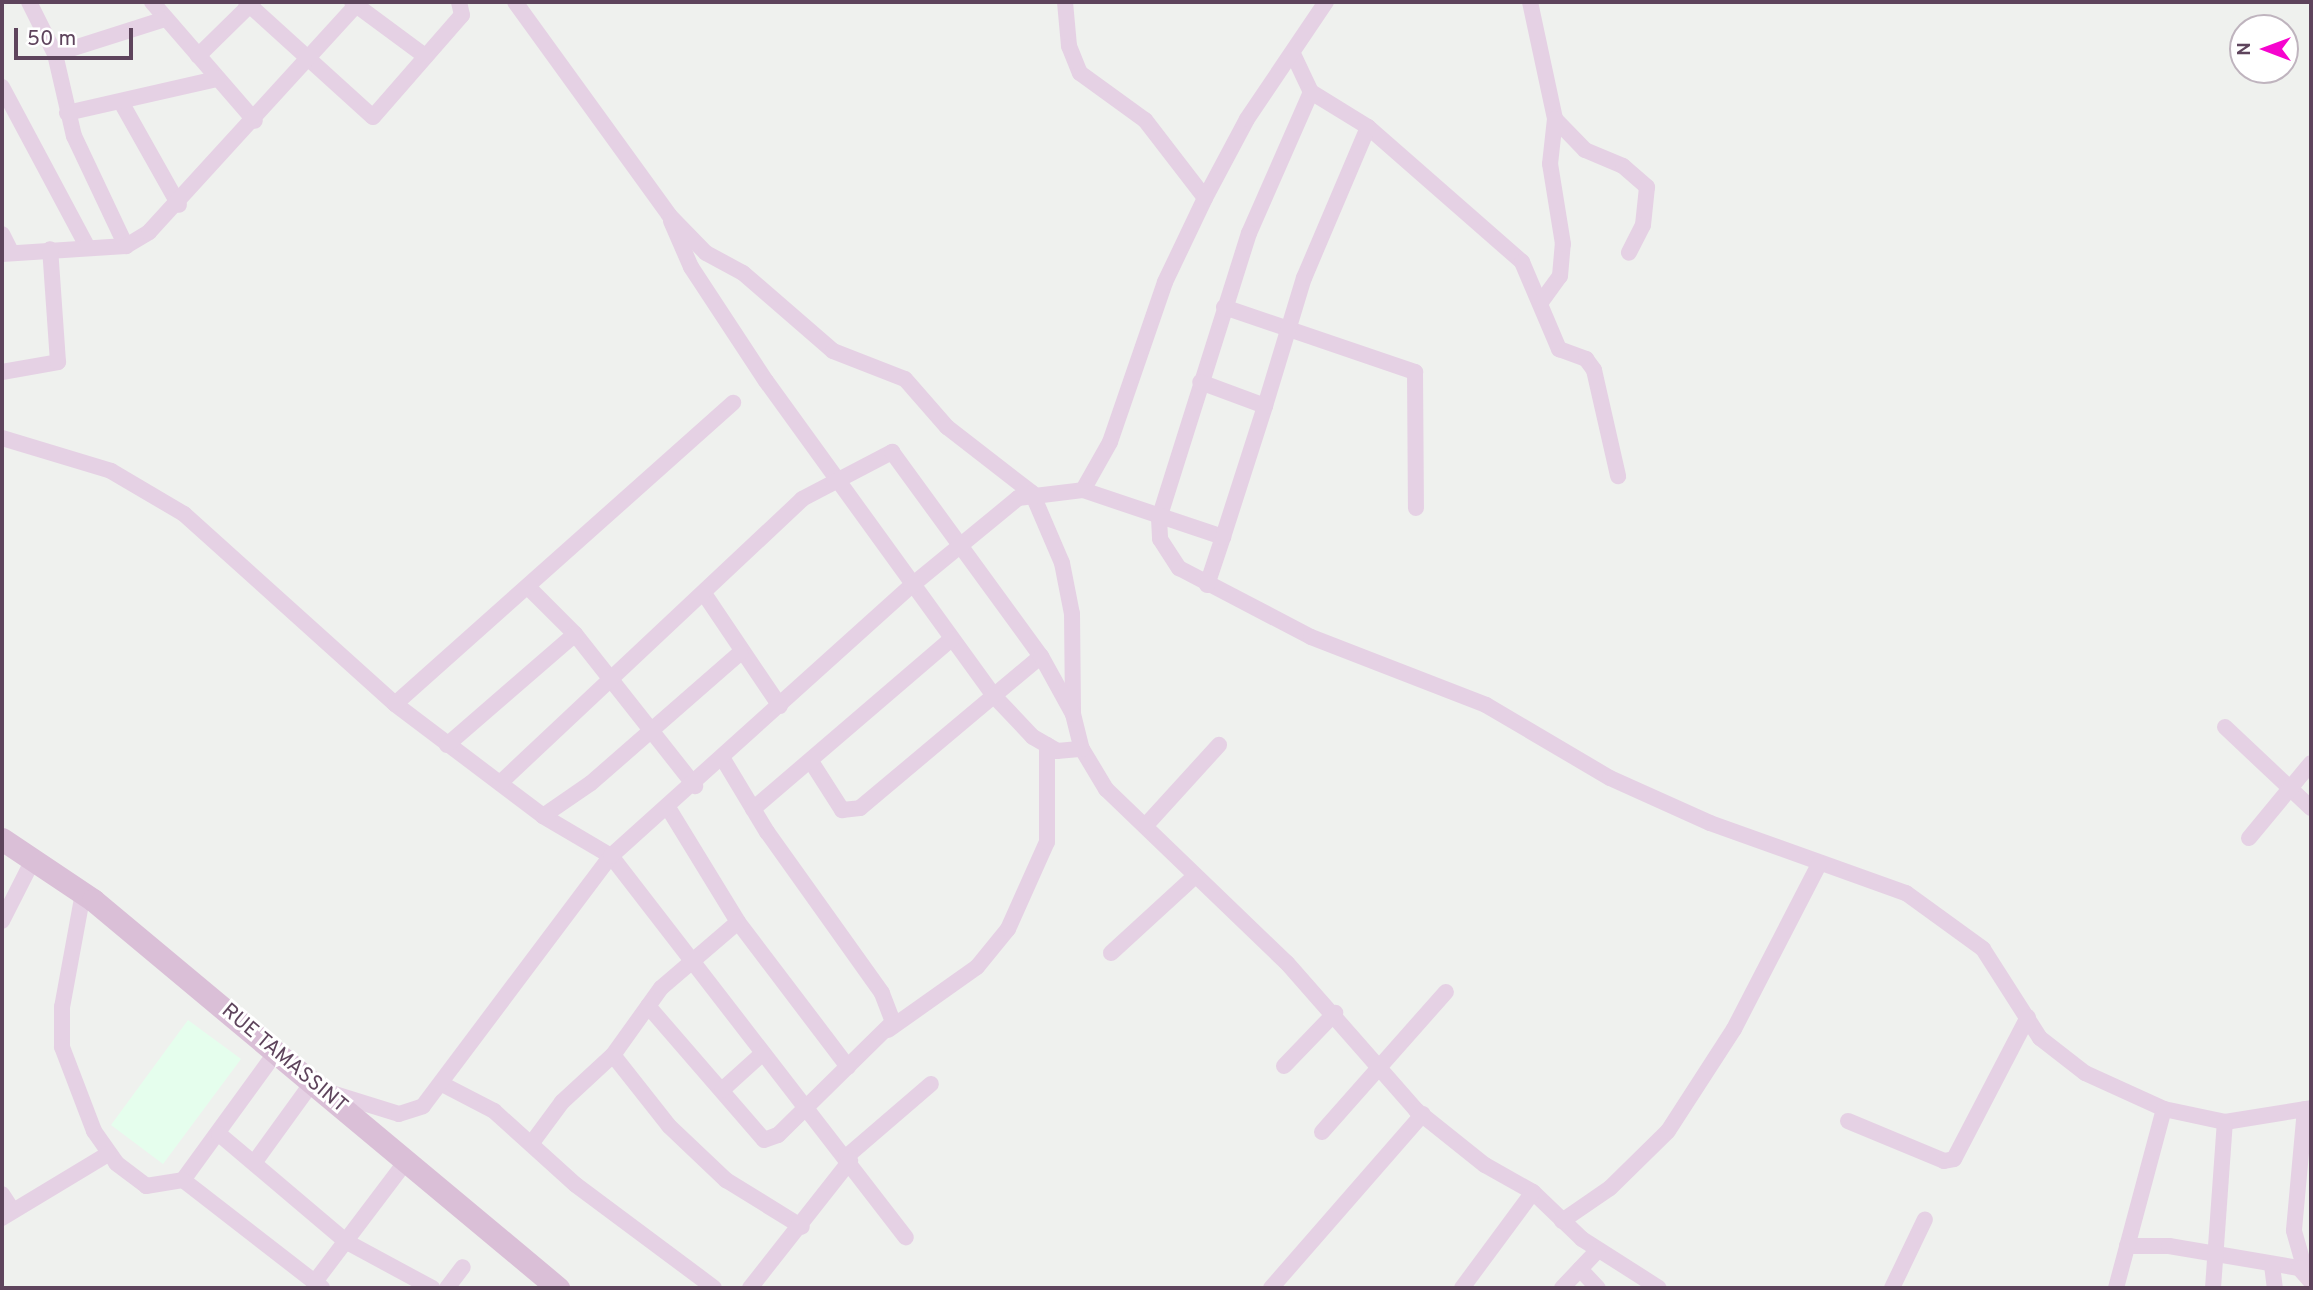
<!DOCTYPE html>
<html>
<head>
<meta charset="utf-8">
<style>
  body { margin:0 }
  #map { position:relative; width:2313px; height:1290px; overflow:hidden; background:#eff1ee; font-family:Overpass,sans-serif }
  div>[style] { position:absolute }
  .commercial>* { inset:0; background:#e5feed }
  .street>* { height:16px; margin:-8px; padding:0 8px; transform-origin:8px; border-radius:8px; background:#e5d1e4 }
  .secondary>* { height:23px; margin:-11.5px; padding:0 11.5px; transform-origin:11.5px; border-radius:11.5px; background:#dabfd7 }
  span { translate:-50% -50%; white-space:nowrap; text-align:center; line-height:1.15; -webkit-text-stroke:6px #fff; paint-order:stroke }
  .street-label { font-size:21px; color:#5e445c }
  .frame { position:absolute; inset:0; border:4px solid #5e445c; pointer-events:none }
  .north { position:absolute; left:2229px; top:14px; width:70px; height:70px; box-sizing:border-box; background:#fff; border:2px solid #bfb4be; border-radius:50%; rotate:270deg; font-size:19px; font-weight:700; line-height:28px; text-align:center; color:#5e445c }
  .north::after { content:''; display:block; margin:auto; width:24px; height:32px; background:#f604ce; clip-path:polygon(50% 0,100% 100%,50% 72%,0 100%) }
  .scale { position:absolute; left:14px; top:28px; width:119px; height:32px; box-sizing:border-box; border:4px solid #5e445c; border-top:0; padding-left:9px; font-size:21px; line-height:24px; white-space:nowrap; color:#5e445c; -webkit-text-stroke:5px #fff; paint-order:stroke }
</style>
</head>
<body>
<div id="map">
  <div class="commercial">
    <i style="clip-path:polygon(188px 1020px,241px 1059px,163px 1164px,111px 1125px)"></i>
  </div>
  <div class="street">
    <i style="left:29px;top:2px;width:58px;rotate:63.4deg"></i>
    <i style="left:55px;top:54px;width:84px;rotate:77deg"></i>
    <i style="left:74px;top:136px;width:122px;rotate:64.7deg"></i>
    <i style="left:152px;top:2px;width:157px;rotate:49.1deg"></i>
    <i style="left:246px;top:2px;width:171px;rotate:42.2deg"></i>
    <i style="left:373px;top:117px;width:135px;rotate:-48.9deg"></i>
    <i style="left:462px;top:15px;width:13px;rotate:-103deg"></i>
    <i style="left:352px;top:2px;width:91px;rotate:36.5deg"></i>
    <i style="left:515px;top:2px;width:263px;rotate:54.1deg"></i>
    <i style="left:669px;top:215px;width:53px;rotate:45.8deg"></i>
    <i style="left:706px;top:253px;width:42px;rotate:28.4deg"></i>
    <i style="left:743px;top:273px;width:119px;rotate:40.9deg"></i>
    <i style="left:833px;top:351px;width:77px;rotate:21.3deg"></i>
    <i style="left:905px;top:379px;width:64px;rotate:48.8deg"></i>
    <i style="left:947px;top:427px;width:108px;rotate:37.8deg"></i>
    <i style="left:1032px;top:493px;width:76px;rotate:66.8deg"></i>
    <i style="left:1062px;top:563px;width:52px;rotate:78.9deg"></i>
    <i style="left:1072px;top:614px;width:100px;rotate:89.4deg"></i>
    <i style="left:1073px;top:714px;width:36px;rotate:76deg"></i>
    <i style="left:1082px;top:749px;width:47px;rotate:59deg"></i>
    <i style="left:1106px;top:789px;width:251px;rotate:43.9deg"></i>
    <i style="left:1287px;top:963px;width:196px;rotate:48.7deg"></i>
    <i style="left:1416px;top:1110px;width:88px;rotate:38.6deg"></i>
    <i style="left:1485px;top:1165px;width:55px;rotate:29.4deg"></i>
    <i style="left:1533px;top:1192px;width:68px;rotate:43.8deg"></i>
    <i style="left:1582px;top:1239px;width:91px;rotate:32.5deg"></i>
    <i style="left:1065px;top:2px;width:44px;rotate:84.8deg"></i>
    <i style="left:1069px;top:46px;width:29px;rotate:68deg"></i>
    <i style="left:1080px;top:73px;width:80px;rotate:35.9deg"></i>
    <i style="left:1145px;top:120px;width:98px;rotate:52.4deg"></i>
    <i style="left:1530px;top:2px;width:120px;rotate:77.9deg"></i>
    <i style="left:1555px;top:119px;width:43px;rotate:45.9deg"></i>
    <i style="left:1585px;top:150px;width:41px;rotate:22.8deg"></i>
    <i style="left:1623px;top:166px;width:32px;rotate:41deg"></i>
    <i style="left:1647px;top:187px;width:38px;rotate:96deg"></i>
    <i style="left:1643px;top:225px;width:31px;rotate:117deg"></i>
    <i style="left:55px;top:54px;width:115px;rotate:-17.7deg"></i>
    <i style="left:1293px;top:54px;width:42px;rotate:64.7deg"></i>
    <i style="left:1311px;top:92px;width:154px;rotate:113.7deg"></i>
    <i style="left:1249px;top:233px;width:299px;rotate:107.5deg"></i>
    <i style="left:1159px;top:518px;width:21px;rotate:87deg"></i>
    <i style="left:1160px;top:539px;width:35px;rotate:57deg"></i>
    <i style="left:1179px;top:568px;width:149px;rotate:27.6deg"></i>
    <i style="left:1311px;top:637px;width:188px;rotate:21.2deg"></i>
    <i style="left:1486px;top:705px;width:144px;rotate:30.5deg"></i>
    <i style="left:1610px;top:778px;width:110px;rotate:24.2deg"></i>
    <i style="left:1710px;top:823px;width:208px;rotate:19.7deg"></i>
    <i style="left:1906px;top:893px;width:95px;rotate:36deg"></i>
    <i style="left:1983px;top:949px;width:106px;rotate:57.4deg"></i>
    <i style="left:2040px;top:1038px;width:57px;rotate:37.9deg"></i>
    <i style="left:2085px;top:1073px;width:87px;rotate:24.5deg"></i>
    <i style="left:2164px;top:1109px;width:62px;rotate:12deg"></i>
    <i style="left:2225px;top:1122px;width:87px;rotate:-9.2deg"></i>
    <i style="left:198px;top:56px;width:77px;rotate:-44.5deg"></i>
    <i style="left:2px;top:87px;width:180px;rotate:61.9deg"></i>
    <i style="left:121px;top:102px;width:118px;rotate:60.6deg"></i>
    <i style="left:67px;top:113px;width:154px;rotate:-12.8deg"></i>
    <i style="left:1368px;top:127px;width:205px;rotate:41.2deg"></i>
    <i style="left:1522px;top:262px;width:95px;rotate:67deg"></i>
    <i style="left:1559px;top:349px;width:29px;rotate:20deg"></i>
    <i style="left:1586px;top:359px;width:14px;rotate:54deg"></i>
    <i style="left:1594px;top:370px;width:109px;rotate:77.2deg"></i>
    <i style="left:671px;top:221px;width:50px;rotate:66.5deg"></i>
    <i style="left:691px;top:267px;width:136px;rotate:56.7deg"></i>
    <i style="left:766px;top:381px;width:390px;rotate:54.1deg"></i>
    <i style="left:995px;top:697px;width:55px;rotate:46.5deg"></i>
    <i style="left:1033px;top:737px;width:28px;rotate:30deg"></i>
    <i style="left:1057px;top:751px;width:25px;rotate:-5deg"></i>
    <i style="left:2px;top:234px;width:20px;rotate:63deg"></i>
    <i style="left:2px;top:254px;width:124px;rotate:-3.7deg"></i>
    <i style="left:126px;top:246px;width:27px;rotate:-31deg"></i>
    <i style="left:149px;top:232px;width:311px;rotate:-47.6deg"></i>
    <i style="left:1541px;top:302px;width:32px;rotate:-54deg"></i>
    <i style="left:1560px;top:276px;width:32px;rotate:-85deg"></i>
    <i style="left:1563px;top:244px;width:81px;rotate:-99.2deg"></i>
    <i style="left:1550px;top:164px;width:45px;rotate:-83.7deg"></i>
    <i style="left:1224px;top:307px;width:202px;rotate:18.8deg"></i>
    <i style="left:1415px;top:372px;width:136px;rotate:89.6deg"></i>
    <i style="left:2px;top:372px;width:57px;rotate:-10.1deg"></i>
    <i style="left:58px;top:362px;width:113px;rotate:-94deg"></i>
    <i style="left:1265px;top:406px;width:134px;rotate:-73.1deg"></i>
    <i style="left:1304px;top:278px;width:164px;rotate:-67deg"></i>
    <i style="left:1368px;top:127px;width:67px;rotate:-148.4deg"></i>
    <i style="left:2px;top:438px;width:114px;rotate:16.8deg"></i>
    <i style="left:111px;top:471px;width:85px;rotate:30.5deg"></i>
    <i style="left:184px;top:514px;width:284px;rotate:42deg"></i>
    <i style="left:395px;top:704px;width:186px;rotate:37.1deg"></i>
    <i style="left:543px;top:816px;width:79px;rotate:30.5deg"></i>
    <i style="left:611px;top:856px;width:482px;rotate:52.3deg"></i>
    <i style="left:1083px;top:490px;width:55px;rotate:-60.6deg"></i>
    <i style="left:1110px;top:442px;width:169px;rotate:-71deg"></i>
    <i style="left:1165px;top:282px;width:93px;rotate:-64.5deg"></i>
    <i style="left:1205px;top:198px;width:89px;rotate:-62deg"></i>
    <i style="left:1247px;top:119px;width:141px;rotate:-56deg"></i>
    <i style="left:1207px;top:585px;width:51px;rotate:-71.6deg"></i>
    <i style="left:528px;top:587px;width:66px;rotate:45deg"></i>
    <i style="left:575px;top:634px;width:194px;rotate:51.7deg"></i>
    <i style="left:705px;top:595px;width:134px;rotate:56deg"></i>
    <i style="left:395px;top:704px;width:453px;rotate:-41.7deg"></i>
    <i style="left:2225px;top:727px;width:118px;rotate:43.3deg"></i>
    <i style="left:447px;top:745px;width:169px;rotate:-40.9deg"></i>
    <i style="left:812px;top:763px;width:56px;rotate:57.4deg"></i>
    <i style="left:842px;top:810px;width:18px;rotate:-6deg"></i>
    <i style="left:860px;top:808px;width:236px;rotate:-40deg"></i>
    <i style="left:500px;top:783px;width:415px;rotate:-43.2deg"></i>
    <i style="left:802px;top:499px;width:102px;rotate:-27.6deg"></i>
    <i style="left:892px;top:452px;width:253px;rotate:53.9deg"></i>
    <i style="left:1041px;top:656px;width:66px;rotate:61.1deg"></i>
    <i style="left:667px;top:806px;width:136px;rotate:58.5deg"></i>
    <i style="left:738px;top:922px;width:182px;rotate:52.8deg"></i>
    <i style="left:753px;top:809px;width:261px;rotate:-40.6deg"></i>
    <i style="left:543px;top:816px;width:58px;rotate:-34.5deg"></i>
    <i style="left:591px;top:783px;width:198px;rotate:-41.1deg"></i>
    <i style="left:1147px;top:824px;width:107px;rotate:-47.7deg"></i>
    <i style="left:2249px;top:838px;width:97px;rotate:-50.4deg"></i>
    <i style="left:83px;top:893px;width:116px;rotate:100.4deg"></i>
    <i style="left:62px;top:1007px;width:40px;rotate:90deg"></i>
    <i style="left:62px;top:1047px;width:90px;rotate:69.1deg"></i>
    <i style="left:94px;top:1131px;width:39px;rotate:55deg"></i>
    <i style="left:116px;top:1163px;width:38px;rotate:37deg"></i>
    <i style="left:146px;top:1186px;width:37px;rotate:-9deg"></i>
    <i style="left:183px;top:1180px;width:158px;rotate:-54deg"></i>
    <i style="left:2px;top:921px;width:71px;rotate:-63.1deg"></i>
    <i style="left:1111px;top:953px;width:114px;rotate:-42.5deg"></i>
    <i style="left:648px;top:1006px;width:177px;rotate:49.1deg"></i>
    <i style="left:764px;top:1140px;width:15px;rotate:-20deg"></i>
    <i style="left:778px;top:1135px;width:161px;rotate:-44.5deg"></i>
    <i style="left:893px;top:1022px;width:31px;rotate:-111deg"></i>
    <i style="left:882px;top:993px;width:198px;rotate:-125.5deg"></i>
    <i style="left:767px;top:832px;width:85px;rotate:-121.1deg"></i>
    <i style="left:888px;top:1030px;width:109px;rotate:-35.3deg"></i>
    <i style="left:977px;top:967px;width:49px;rotate:-50.8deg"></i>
    <i style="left:1008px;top:929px;width:95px;rotate:-65.9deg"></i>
    <i style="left:1047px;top:842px;width:97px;rotate:-90deg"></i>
    <i style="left:613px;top:1055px;width:90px;rotate:51.7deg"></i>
    <i style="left:669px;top:1126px;width:79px;rotate:43.5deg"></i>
    <i style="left:726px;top:1180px;width:89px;rotate:31.7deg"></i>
    <i style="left:1284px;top:1066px;width:74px;rotate:-46.1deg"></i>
    <i style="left:442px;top:1084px;width:59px;rotate:27.4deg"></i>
    <i style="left:494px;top:1111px;width:110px;rotate:42.1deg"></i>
    <i style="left:576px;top:1185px;width:172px;rotate:36.7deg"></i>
    <i style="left:722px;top:1090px;width:55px;rotate:-42.1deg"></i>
    <i style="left:328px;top:1092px;width:74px;rotate:17.2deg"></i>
    <i style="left:399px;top:1114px;width:25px;rotate:-18deg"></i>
    <i style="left:423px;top:1106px;width:313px;rotate:-53.1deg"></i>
    <i style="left:611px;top:856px;width:404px;rotate:-42deg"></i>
    <i style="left:911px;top:586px;width:139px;rotate:-39.4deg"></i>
    <i style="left:1018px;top:498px;width:65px;rotate:-7deg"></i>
    <i style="left:1083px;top:490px;width:148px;rotate:18.6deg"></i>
    <i style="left:1223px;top:537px;width:138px;rotate:-72.2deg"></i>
    <i style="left:1265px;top:406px;width:69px;rotate:-159.7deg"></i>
    <i style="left:2305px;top:1109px;width:122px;rotate:95.2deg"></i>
    <i style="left:2294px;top:1231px;width:41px;rotate:74.2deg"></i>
    <i style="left:1848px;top:1121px;width:104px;rotate:22.6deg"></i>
    <i style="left:1944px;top:1161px;width:10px;rotate:-11deg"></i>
    <i style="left:1954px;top:1159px;width:160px;rotate:-62.5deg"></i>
    <i style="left:1322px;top:1132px;width:187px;rotate:-48.5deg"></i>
    <i style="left:219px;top:1134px;width:167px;rotate:40.2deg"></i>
    <i style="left:347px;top:1242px;width:97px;rotate:28.4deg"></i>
    <i style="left:531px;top:1144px;width:52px;rotate:-53.6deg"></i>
    <i style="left:562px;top:1102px;width:69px;rotate:-42.7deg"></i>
    <i style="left:613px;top:1055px;width:82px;rotate:-54.4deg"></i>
    <i style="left:661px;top:988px;width:101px;rotate:-40.6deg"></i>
    <i style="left:846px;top:1157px;width:112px;rotate:-40.7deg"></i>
    <i style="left:254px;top:1163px;width:99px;rotate:-54.1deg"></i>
    <i style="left:183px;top:1180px;width:176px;rotate:37.8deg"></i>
    <i style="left:2px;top:1194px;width:20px;rotate:57deg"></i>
    <i style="left:2px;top:1218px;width:124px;rotate:-31.1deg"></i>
    <i style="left:1562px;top:1221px;width:58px;rotate:-34.5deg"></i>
    <i style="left:1610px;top:1188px;width:81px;rotate:-44.5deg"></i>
    <i style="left:1668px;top:1131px;width:121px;rotate:-57.1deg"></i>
    <i style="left:1734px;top:1029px;width:186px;rotate:-62.7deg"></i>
    <i style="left:2127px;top:1246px;width:42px"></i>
    <i style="left:2169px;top:1246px;width:132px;rotate:9.6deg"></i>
    <i style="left:2299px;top:1268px;width:18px;rotate:49deg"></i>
    <i style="left:2272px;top:1265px;width:23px;rotate:83deg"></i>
    <i style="left:1580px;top:1269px;width:26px;rotate:47deg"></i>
    <i style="left:314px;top:1283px;width:154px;rotate:-52.9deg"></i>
    <i style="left:447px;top:1288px;width:26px;rotate:-53deg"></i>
    <i style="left:750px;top:1288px;width:162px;rotate:-51.8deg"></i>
    <i style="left:1271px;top:1288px;width:231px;rotate:-48.9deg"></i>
    <i style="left:1462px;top:1288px;width:119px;rotate:-53.5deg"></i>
    <i style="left:1562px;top:1288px;width:52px;rotate:-46.5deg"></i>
    <i style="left:1892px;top:1288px;width:76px;rotate:-64.4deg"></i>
    <i style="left:2116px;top:1288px;width:185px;rotate:-75deg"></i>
    <i style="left:2213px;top:1288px;width:166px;rotate:-85.9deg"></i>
  </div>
  <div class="secondary">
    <i style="left:2px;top:839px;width:110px;rotate:33.8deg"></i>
    <i style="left:93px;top:900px;width:606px;rotate:39.84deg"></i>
  </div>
  <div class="street-label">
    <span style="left:284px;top:1059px;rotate:40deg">RUE TAMASSINT</span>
  </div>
  <div class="frame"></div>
  <div class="north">N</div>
  <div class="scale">50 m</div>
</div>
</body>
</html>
